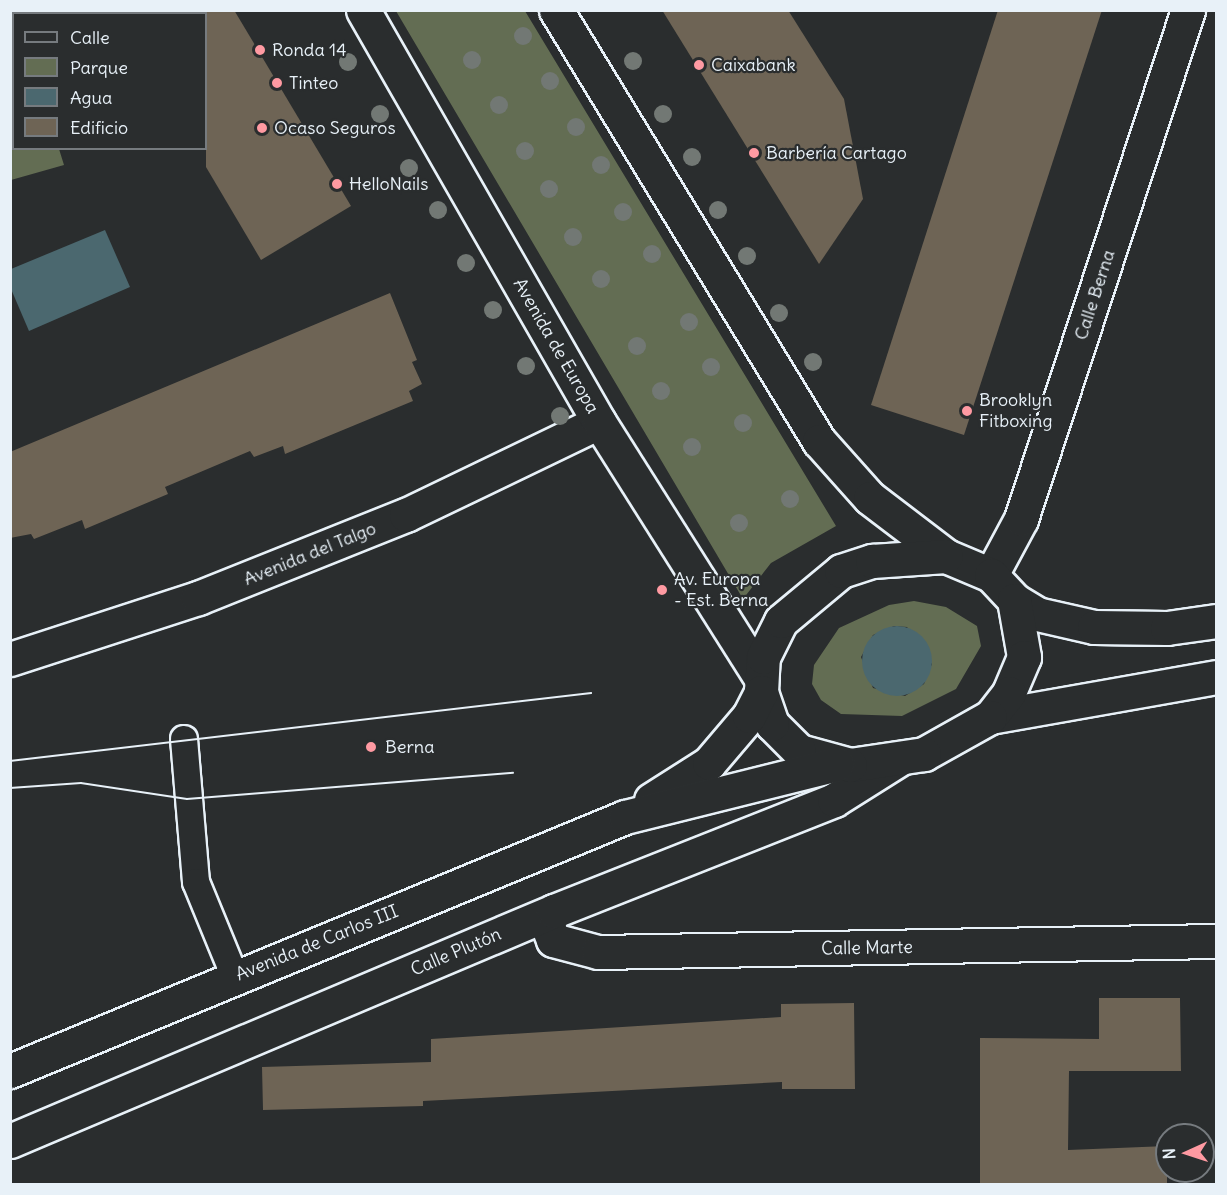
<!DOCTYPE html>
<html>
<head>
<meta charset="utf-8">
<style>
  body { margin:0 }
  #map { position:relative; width:1227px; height:1195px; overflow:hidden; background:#2a2d2e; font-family:Delius,sans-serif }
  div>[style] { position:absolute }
  .green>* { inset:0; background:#636d53 }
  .water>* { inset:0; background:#4b686f }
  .round { border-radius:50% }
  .building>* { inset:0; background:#6e6455 }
  .roads { filter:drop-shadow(2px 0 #e8f1f8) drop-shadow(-2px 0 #e8f1f8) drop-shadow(0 2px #e8f1f8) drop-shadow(0 -2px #e8f1f8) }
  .service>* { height:26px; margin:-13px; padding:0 13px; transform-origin:13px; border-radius:13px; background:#2a2d2e }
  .pedestrian>* { height:33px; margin:-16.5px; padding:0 16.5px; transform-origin:16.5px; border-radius:16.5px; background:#2a2d2e }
  .minor>* { height:33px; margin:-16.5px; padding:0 16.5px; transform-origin:16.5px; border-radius:16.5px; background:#2a2d2e }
  .tertiary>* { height:33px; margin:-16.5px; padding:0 16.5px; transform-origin:16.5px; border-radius:16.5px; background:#2a2d2e }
  .tram>* { height:1.5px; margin:-0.75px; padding:0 0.75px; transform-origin:0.75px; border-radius:0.75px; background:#e8f1f8 }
  .trees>* { width:18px; height:18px; margin:-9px; border-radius:50%; background:#727874 }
  .dots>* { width:16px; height:16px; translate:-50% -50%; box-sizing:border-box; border:3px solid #2a2d2e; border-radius:50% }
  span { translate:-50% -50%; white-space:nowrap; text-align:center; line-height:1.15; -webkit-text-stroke:4.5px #2a2d2e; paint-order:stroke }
  .poi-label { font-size:18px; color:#e8f1f8 }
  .left { translate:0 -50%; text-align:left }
  .street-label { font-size:18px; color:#e8f1f8 }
  .frame { position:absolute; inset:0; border:12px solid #e8f1f8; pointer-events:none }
  .legend { position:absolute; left:12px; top:12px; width:195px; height:138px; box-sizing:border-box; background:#2a2d2e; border:2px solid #767b7f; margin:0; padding:8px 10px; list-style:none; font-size:18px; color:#e8f1f8 }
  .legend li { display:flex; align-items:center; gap:12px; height:30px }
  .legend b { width:30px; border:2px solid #767b7f }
  .north { position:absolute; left:1155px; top:1123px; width:60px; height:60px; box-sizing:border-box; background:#2a2d2e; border:2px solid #767b7f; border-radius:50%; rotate:267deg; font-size:16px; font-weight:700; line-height:24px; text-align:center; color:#e8f1f8 }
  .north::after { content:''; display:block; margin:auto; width:21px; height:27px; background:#ff9aa2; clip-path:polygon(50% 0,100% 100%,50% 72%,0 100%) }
</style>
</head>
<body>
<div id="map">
  <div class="green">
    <i style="clip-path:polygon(396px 11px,525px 11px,836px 526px,771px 563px,743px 599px)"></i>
    <i style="clip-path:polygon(13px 111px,14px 148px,59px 149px,64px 165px,11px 180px)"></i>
    <i style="clip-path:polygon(evenodd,914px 601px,946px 607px,977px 626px,981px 646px,956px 689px,902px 716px,841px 714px,821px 700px,812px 684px,814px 665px,839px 628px,889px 605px,914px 601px,894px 626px,907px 627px,932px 664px,924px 684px,905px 696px,873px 688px,861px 657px,873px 635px,894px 626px)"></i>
  </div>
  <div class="water">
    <i style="clip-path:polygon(105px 230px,130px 287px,29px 331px,11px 289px,11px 269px)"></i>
    <i class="round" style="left:862px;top:626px;width:70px;height:70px"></i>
  </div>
  <div class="building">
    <i style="clip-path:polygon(206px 10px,234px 10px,351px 206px,261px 260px,206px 167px)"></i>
    <i style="clip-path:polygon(662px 10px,788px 10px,844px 99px,863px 199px,819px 264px)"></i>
    <i style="clip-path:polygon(998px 10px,1102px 10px,964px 435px,871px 405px)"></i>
    <i style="clip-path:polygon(390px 293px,417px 360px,412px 362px,422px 384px,409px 391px,413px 401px,285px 454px,283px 446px,254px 457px,250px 451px,165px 487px,168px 494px,85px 529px,82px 520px,34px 539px,31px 534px,10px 538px,10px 452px)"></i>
    <i style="clip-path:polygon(1099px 998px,1180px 998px,1181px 1071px,1069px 1071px,1068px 1150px,1167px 1146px,1167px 1185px,980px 1185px,980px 1038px,1099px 1039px)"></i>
    <i style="clip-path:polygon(854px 1003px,855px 1089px,782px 1089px,782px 1082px,423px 1101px,423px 1106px,263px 1110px,262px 1067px,431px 1062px,431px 1039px,781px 1017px,781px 1004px)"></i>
  </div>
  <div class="roads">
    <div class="service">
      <i style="left:184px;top:739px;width:144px;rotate:85.2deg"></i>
      <i style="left:196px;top:882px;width:103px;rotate:67.7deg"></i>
    </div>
    <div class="pedestrian">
      <i style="left:991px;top:575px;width:64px;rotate:-61.8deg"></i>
      <i style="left:1021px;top:519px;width:536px;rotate:-71.84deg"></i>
    </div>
    <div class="minor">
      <i style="left:1014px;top:600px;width:27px;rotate:31deg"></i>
      <i style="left:1037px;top:614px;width:58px;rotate:12.8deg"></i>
      <i style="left:1094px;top:627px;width:73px;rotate:0.8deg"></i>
      <i style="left:1167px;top:628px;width:49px;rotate:-8.1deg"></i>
      <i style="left:10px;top:659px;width:198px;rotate:-18deg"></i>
      <i style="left:198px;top:598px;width:224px;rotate:-21.8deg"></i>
      <i style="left:406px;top:515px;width:214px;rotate:-25.7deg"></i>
      <i style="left:990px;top:717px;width:230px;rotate:-10deg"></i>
      <i style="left:554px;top:911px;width:15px;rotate:118deg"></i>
      <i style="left:547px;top:924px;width:17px;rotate:69deg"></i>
      <i style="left:553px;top:940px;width:47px;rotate:14.9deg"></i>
      <i style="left:598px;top:952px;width:618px;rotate:-1.02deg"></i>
      <i style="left:10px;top:1141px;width:591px;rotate:-22.92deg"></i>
      <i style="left:554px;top:911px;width:301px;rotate:-21.6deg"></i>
      <i style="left:834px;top:800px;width:77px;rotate:-32.2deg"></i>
    </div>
    <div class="tertiary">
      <i style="left:363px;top:10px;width:475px;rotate:60.2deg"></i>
      <i style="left:599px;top:422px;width:299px;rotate:57.7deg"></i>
      <i style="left:556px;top:10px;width:505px;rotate:58.61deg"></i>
      <i style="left:819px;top:441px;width:76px;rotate:48.2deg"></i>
      <i style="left:870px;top:498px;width:96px;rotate:37.3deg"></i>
      <i style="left:946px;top:556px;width:49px;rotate:22.9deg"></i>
      <i style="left:991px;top:575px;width:34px;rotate:47deg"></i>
      <i style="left:1014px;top:600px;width:58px;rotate:80deg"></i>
      <i style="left:1024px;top:657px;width:39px;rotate:113deg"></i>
      <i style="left:1009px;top:693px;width:31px;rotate:128deg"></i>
      <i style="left:990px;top:717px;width:76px;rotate:150.7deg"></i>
      <i style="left:924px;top:754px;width:75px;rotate:171.5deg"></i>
      <i style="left:850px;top:765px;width:53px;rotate:-164.6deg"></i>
      <i style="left:799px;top:751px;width:38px;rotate:-135deg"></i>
      <i style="left:772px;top:724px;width:34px;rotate:-109deg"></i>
      <i style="left:761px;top:692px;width:35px;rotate:-87deg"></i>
      <i style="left:763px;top:657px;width:40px;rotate:-63.4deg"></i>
      <i style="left:781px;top:621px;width:78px;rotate:-39.8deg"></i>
      <i style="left:841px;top:571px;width:33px;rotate:-18deg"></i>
      <i style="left:872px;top:561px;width:74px;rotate:-3.9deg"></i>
      <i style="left:651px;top:800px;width:69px;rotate:-32.5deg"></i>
      <i style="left:709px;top:763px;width:62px;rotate:-49.6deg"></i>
      <i style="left:749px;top:716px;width:27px;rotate:-63deg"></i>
      <i style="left:10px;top:1071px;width:665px;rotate:-22.44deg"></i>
      <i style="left:625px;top:817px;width:219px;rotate:-14deg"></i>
    </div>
  </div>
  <div class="tram">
    <i style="left:10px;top:761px;width:585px;rotate:-6.68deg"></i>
    <i style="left:10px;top:788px;width:71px;rotate:-4deg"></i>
    <i style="left:81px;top:783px;width:107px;rotate:8.6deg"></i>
    <i style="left:187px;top:799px;width:327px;rotate:-4.6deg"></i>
  </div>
  <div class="trees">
    <i style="left:523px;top:36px"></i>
    <i style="left:472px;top:60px"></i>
    <i style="left:633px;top:61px"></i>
    <i style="left:348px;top:62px"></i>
    <i style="left:550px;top:81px"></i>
    <i style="left:499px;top:105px"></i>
    <i style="left:380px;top:114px"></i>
    <i style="left:663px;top:114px"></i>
    <i style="left:576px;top:127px"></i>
    <i style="left:525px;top:151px"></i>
    <i style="left:692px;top:157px"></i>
    <i style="left:601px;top:165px"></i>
    <i style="left:409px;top:168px"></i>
    <i style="left:549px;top:189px"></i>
    <i style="left:438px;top:210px"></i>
    <i style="left:718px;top:210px"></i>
    <i style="left:623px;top:212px"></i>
    <i style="left:573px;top:237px"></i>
    <i style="left:652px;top:254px"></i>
    <i style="left:747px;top:256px"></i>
    <i style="left:466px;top:263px"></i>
    <i style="left:601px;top:279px"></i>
    <i style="left:493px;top:310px"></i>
    <i style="left:779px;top:313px"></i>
    <i style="left:689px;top:322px"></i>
    <i style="left:637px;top:346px"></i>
    <i style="left:813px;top:362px"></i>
    <i style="left:526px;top:366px"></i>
    <i style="left:711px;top:367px"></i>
    <i style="left:661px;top:391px"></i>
    <i style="left:560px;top:416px"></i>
    <i style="left:743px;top:423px"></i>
    <i style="left:692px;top:447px"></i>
    <i style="left:790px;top:499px"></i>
    <i style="left:739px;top:523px"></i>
  </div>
  <div class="dots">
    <i style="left:260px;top:50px;background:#ff9aa2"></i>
    <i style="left:699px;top:65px;background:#ff9aa2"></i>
    <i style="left:277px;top:83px;background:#ff9aa2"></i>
    <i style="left:262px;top:128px;background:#ff9aa2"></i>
    <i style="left:754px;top:153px;background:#ff9aa2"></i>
    <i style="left:337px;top:184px;background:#ff9aa2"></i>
    <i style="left:967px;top:411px;background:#ff9aa2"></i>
    <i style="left:662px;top:590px;background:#ff9aa2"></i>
    <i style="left:371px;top:747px;background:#ff9aa2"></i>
  </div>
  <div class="poi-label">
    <span class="left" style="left:272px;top:50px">Ronda 14</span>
    <span class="left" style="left:711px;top:65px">Caixabank</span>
    <span class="left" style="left:289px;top:83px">Tinteo</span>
    <span class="left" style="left:274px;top:128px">Ocaso Seguros</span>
    <span class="left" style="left:766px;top:153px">Barbería Cartago</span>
    <span class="left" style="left:349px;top:184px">HelloNails</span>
    <span class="left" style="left:979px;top:411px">Brooklyn<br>Fitboxing</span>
    <span class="left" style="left:674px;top:590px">Av. Europa<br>- Est. Berna</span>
    <span class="left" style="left:385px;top:747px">Berna</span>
  </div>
  <div class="street-label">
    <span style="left:1095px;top:295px;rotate:-72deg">Calle Berna</span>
    <span style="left:556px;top:346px;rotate:60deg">Avenida de Europa</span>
    <span style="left:310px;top:554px;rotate:-22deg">Avenida del Talgo</span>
    <span style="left:317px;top:943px;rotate:-22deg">Avenida de Carlos III</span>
    <span style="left:867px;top:948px;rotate:-1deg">Calle Marte</span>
    <span style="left:456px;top:952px;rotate:-23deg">Calle Plutón</span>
  </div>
  <div class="frame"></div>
  <ul class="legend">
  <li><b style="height:8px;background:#2a2d2e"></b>Calle</li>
  <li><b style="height:16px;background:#636d53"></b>Parque</li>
  <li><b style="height:16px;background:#4b686f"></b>Agua</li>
  <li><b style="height:16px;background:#6e6455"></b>Edificio</li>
  </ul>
  <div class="north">N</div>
</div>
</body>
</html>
